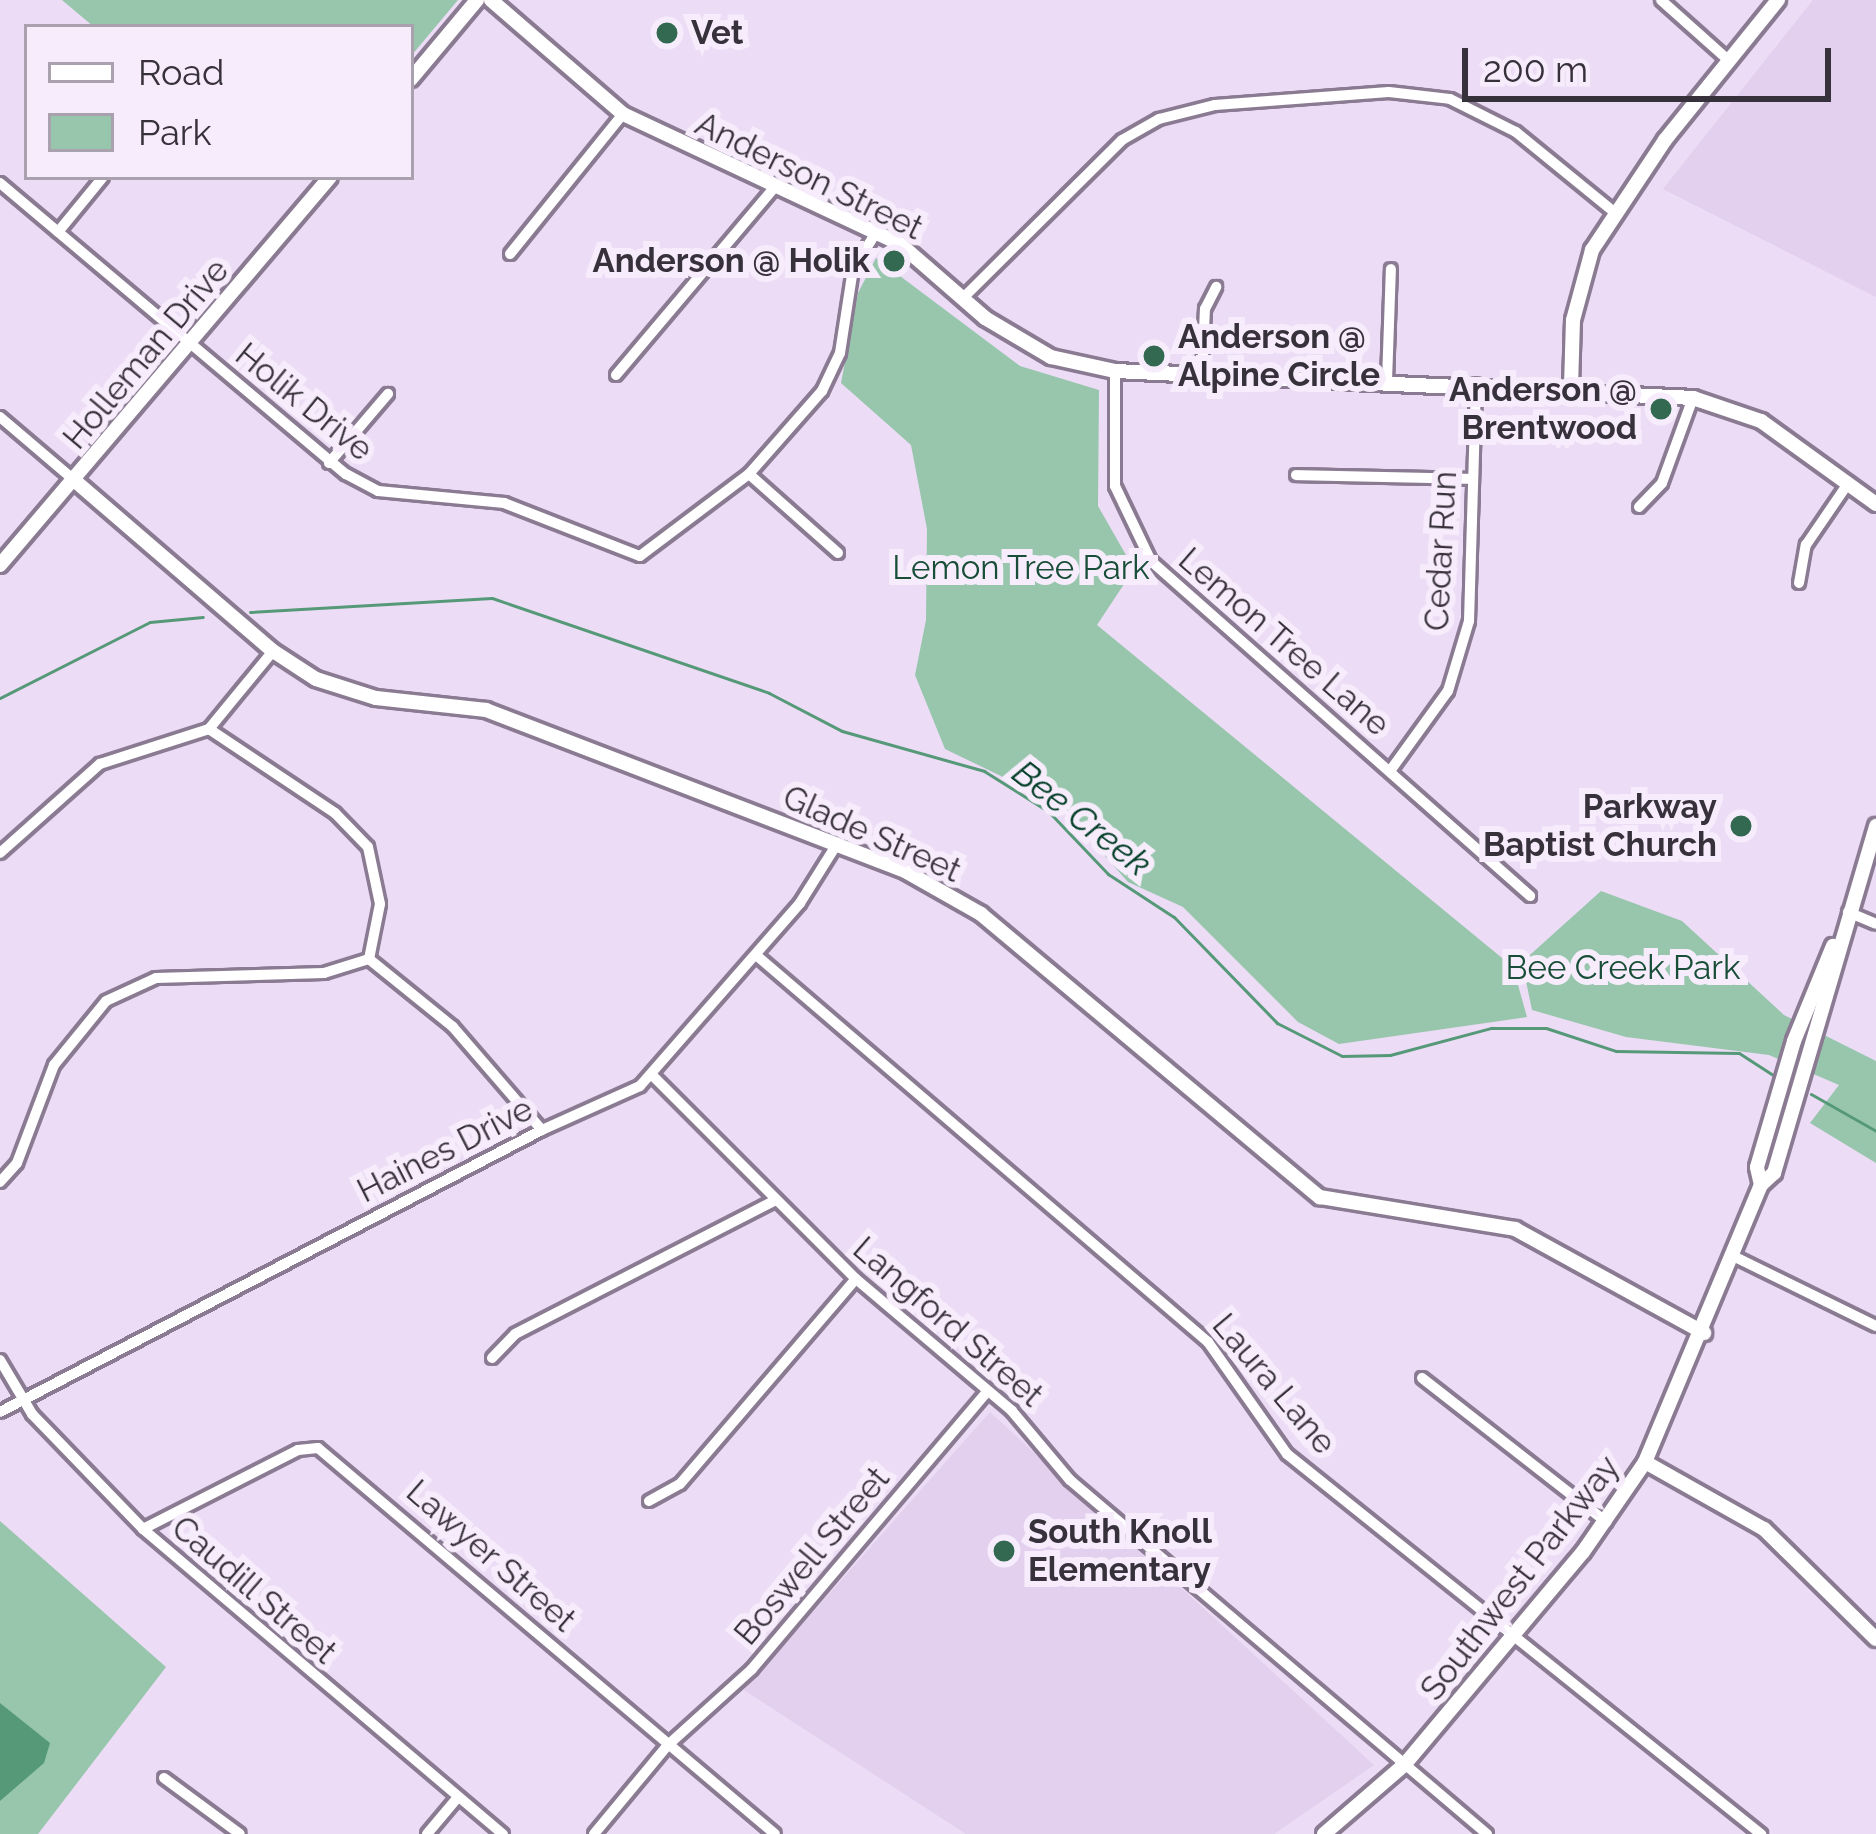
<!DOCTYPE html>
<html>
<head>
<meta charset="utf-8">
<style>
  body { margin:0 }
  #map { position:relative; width:1876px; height:1834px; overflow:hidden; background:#ecdcf5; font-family:Raleway,sans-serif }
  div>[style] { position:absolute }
  .built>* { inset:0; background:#e3cfee }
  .green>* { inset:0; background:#97c6ad }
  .water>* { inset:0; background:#569978 }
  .stream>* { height:3px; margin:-1.5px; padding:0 1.5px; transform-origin:1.5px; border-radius:1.5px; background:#569978 }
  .roads { filter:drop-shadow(3px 0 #8a7b92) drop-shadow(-3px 0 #8a7b92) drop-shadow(0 3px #8a7b92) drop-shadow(0 -3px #8a7b92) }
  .street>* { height:10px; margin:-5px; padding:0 5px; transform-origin:5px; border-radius:5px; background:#fff }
  .secondary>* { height:14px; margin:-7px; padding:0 7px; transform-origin:7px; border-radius:7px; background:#fff }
  .dots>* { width:33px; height:33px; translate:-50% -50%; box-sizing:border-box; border:6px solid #f6ecfb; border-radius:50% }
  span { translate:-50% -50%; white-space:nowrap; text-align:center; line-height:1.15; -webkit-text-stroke:12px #f6ecfb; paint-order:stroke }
  .poi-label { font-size:33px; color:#37313b; font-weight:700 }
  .left { translate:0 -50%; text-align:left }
  .right { translate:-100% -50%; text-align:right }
  .street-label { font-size:33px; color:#37313b }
  .park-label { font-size:33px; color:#184e37 }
  .water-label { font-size:36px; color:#033e28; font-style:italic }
  .legend { position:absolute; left:24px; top:24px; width:390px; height:156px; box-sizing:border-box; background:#f6ecfb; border:3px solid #aaa1ae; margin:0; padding:15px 21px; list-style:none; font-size:36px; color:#37313b }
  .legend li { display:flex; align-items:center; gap:24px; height:60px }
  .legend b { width:60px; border:3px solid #aaa1ae }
  .scale { position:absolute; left:1462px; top:48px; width:369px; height:54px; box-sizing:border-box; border:6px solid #37313b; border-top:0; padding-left:15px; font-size:36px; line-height:42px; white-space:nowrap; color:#37313b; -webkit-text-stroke:9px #f6ecfb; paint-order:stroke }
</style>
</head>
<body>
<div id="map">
  <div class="built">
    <i style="clip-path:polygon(1813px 0,1876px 0,1876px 297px,1663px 189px)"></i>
    <i style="clip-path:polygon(990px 1412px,1374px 1765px,1274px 1834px,966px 1834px,744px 1690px)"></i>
  </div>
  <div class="green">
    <i style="clip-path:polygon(62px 0,458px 0,411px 56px,411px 27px,94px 27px)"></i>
    <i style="clip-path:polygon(876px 258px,1020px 366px,1099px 390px,1098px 506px,1134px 569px,1097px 625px,1513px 967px,1527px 1017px,1339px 1044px,1298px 1022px,1183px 907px,1128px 882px,1059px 804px,945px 749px,915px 675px,926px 620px,927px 529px,911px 445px,841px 383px,858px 293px)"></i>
    <i style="clip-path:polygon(1601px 891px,1682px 921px,1784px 1015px,1876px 1061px,1876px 1163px,1810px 1123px,1839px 1085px,1769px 1055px,1626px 1037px,1532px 1010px,1522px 962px)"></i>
    <i style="clip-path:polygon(0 1521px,166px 1667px,38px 1834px,0 1834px)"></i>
  </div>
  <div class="water">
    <i style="clip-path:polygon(0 1703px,50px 1743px,44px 1763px,0 1801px)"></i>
  </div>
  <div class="stream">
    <i style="left:250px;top:612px;width:242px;rotate:-3.3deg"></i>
    <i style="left:492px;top:598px;width:293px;rotate:18.9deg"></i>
    <i style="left:769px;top:693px;width:82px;rotate:27.5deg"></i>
    <i style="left:842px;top:731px;width:148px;rotate:15.7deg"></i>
    <i style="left:984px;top:771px;width:77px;rotate:32.2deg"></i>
    <i style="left:1049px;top:812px;width:86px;rotate:46.4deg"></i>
    <i style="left:1108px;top:874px;width:79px;rotate:33.1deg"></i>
    <i style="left:1174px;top:917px;width:148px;rotate:45.8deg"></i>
    <i style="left:1277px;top:1023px;width:73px;rotate:26.9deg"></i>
    <i style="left:1342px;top:1056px;width:48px;rotate:-1.2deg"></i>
    <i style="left:1390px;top:1055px;width:105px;rotate:-15deg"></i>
    <i style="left:1491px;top:1028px;width:55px"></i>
    <i style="left:1546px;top:1028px;width:74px;rotate:18.2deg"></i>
    <i style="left:1616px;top:1051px;width:123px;rotate:0.9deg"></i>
    <i style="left:1739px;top:1053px;width:40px;rotate:32.9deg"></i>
    <i style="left:0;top:698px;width:168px;rotate:-26.9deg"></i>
    <i style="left:150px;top:622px;width:53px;rotate:-5.4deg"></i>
    <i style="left:1811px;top:1094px;width:75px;rotate:29.6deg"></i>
  </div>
  <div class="roads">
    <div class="street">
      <i style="left:1661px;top:0;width:90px;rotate:41.8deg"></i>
      <i style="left:0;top:183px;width:452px;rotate:40.1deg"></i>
      <i style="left:346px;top:474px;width:36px;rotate:28deg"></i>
      <i style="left:378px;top:491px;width:127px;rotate:5.4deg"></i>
      <i style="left:504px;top:503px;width:146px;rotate:21.3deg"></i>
      <i style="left:640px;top:556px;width:136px;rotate:-37deg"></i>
      <i style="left:749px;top:474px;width:111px;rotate:-48.7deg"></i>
      <i style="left:822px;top:391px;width:42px;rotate:-64.7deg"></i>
      <i style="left:840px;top:353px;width:85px;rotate:-81.2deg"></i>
      <i style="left:853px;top:269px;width:45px;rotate:-57.7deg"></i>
      <i style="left:58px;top:232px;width:71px;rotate:-50.7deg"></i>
      <i style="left:510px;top:254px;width:180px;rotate:-51.1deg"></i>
      <i style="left:963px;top:298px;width:224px;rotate:-44.8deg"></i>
      <i style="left:1122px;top:140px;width:43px;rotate:-29.6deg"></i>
      <i style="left:1159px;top:119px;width:58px;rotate:-14deg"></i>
      <i style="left:1215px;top:105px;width:174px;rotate:-4.3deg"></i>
      <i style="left:1389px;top:92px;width:61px;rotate:6.5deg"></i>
      <i style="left:1450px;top:99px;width:74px;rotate:26.6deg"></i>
      <i style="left:1516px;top:132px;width:127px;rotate:39.2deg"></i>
      <i style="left:1115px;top:371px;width:115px;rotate:90deg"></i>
      <i style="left:1115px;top:486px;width:83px;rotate:64.4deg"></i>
      <i style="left:1151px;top:561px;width:506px;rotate:41.47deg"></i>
      <i style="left:1202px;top:374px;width:65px;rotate:-87.4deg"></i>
      <i style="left:1205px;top:309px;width:25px;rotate:-63deg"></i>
      <i style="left:616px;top:375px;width:248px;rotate:-49.8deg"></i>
      <i style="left:1387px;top:381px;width:112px;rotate:-88deg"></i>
      <i style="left:0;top:417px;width:97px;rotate:40.4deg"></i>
      <i style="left:329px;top:463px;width:91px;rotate:-49.5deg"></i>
      <i style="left:749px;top:474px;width:119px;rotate:41.6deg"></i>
      <i style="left:1296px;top:475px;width:176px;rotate:1.3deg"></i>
      <i style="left:1639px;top:507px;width:33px;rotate:-46deg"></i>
      <i style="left:1662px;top:483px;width:90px;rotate:-70deg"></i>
      <i style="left:1799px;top:583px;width:39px;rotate:-80deg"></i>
      <i style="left:1806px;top:545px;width:76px;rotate:-55.7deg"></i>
      <i style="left:209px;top:729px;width:151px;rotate:33.7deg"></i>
      <i style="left:335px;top:813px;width:47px;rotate:45.9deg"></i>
      <i style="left:368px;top:847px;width:58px;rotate:78.1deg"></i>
      <i style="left:380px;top:904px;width:56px;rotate:101.3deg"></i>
      <i style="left:1390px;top:771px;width:99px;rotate:-54.1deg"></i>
      <i style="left:1448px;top:691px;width:73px;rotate:-73.3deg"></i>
      <i style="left:1469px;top:621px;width:237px;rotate:-88.3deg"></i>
      <i style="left:0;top:853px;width:134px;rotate:-41.7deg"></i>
      <i style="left:100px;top:764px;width:114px;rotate:-17.8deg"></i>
      <i style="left:209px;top:729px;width:101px;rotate:-50.6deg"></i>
      <i style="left:1848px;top:912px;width:30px;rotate:23deg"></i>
      <i style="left:756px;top:955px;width:595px;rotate:40.57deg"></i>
      <i style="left:1208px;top:1342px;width:137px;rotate:54.8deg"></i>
      <i style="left:1287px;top:1454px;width:608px;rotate:38.72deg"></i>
      <i style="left:369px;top:959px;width:108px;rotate:39deg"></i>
      <i style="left:453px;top:1027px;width:136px;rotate:49.2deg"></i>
      <i style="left:653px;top:1076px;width:287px;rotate:45deg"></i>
      <i style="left:856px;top:1279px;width:204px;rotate:40.2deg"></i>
      <i style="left:1012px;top:1411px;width:90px;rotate:50deg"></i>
      <i style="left:1070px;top:1480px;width:547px;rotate:40.33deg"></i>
      <i style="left:0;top:1182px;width:25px;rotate:-48deg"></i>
      <i style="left:17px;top:1163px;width:105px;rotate:-69.3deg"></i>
      <i style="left:54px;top:1065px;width:82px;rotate:-50.9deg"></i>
      <i style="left:106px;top:1001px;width:55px;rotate:-24.7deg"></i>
      <i style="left:156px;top:978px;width:168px;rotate:-1.7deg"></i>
      <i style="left:324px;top:973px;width:47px;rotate:-17.3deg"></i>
      <i style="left:1735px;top:1257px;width:157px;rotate:26.1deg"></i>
      <i style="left:492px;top:1358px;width:33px;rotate:-46deg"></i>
      <i style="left:515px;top:1334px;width:291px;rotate:-27.2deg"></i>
      <i style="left:0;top:1360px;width:63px;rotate:59.3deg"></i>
      <i style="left:32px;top:1414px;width:160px;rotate:46deg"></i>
      <i style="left:143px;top:1529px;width:472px;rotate:40.3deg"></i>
      <i style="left:1422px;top:1378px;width:234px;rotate:38deg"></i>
      <i style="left:0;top:1412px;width:611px;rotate:-27.49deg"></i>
      <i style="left:542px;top:1130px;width:107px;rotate:-24.2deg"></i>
      <i style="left:640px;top:1086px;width:243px;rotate:-48.8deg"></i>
      <i style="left:800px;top:903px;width:70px;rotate:-57.9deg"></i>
      <i style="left:649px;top:1501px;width:35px;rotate:-29deg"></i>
      <i style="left:680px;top:1484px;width:270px;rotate:-49.4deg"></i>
      <i style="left:143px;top:1529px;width:174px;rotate:-27deg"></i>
      <i style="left:298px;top:1450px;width:20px;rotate:-6deg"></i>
      <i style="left:318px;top:1448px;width:598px;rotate:40.19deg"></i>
      <i style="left:164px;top:1778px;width:94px;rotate:36.4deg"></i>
      <i style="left:427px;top:1834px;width:48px;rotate:-50deg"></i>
      <i style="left:594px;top:1834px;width:116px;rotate:-50.3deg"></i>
      <i style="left:668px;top:1745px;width:113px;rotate:-42.1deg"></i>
      <i style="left:752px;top:1669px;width:363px;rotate:-49.7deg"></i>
    </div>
    <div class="secondary">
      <i style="left:491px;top:0;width:174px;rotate:40.8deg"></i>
      <i style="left:623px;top:114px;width:306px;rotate:25.1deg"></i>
      <i style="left:900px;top:244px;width:113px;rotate:41deg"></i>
      <i style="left:985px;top:318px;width:77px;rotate:30.6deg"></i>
      <i style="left:1051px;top:357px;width:66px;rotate:12.3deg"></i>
      <i style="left:1115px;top:371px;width:579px;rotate:2.67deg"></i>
      <i style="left:1693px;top:398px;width:72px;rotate:18.7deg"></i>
      <i style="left:1761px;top:421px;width:142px;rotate:35.8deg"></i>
      <i style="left:411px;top:79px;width:103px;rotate:-50.1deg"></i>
      <i style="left:1571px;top:387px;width:67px;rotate:-88.3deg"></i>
      <i style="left:1573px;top:320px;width:73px;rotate:-74.8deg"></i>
      <i style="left:1592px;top:250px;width:132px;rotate:-56.4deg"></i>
      <i style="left:1665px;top:140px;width:180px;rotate:-51.1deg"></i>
      <i style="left:74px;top:480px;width:262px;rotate:40.7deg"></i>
      <i style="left:273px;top:651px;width:51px;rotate:33.1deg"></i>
      <i style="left:316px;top:679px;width:63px;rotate:17.6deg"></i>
      <i style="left:376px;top:698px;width:111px;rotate:6.2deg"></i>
      <i style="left:486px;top:710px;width:451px;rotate:21deg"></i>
      <i style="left:907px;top:872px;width:85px;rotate:29.6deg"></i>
      <i style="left:981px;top:914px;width:442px;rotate:39.9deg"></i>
      <i style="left:1320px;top:1197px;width:198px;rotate:9.3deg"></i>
      <i style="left:1515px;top:1229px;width:216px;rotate:28.8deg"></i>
      <i style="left:0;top:565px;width:509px;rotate:-49.62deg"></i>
      <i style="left:1761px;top:1185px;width:18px;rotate:-103deg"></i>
      <i style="left:1757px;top:1167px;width:131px;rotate:-73.6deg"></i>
      <i style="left:1794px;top:1041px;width:103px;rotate:-67.7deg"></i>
      <i style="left:1645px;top:1462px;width:137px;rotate:29.4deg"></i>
      <i style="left:1764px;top:1529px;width:157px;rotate:44.5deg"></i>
      <i style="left:1324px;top:1834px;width:107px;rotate:-40.8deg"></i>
      <i style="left:1405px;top:1764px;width:277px;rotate:-50deg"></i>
      <i style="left:1583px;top:1552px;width:109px;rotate:-55.4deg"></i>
      <i style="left:1645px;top:1462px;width:300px;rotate:-67.3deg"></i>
      <i style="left:1761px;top:1185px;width:18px;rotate:-43deg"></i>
      <i style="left:1774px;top:1173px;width:362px;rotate:-73.6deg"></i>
    </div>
  </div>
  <div class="dots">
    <i style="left:667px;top:33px;background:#336950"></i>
    <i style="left:894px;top:261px;background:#336950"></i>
    <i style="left:1154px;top:356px;background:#336950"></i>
    <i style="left:1661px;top:409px;background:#336950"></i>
    <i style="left:1741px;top:826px;background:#336950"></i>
    <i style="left:1004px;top:1551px;background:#336950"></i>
  </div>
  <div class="poi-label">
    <span class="left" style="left:691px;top:33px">Vet</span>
    <span class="right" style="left:870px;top:261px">Anderson @ Holik</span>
    <span class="left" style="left:1178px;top:356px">Anderson @<br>Alpine Circle</span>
    <span class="right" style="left:1637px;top:409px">Anderson @<br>Brentwood</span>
    <span class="right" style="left:1717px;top:826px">Parkway<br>Baptist Church</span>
    <span class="left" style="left:1028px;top:1551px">South Knoll<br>Elementary</span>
  </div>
  <div class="street-label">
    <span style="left:809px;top:176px;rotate:26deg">Anderson Street</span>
    <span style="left:146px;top:354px;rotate:-50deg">Holleman Drive</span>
    <span style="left:304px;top:402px;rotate:39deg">Holik Drive</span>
    <span style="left:1441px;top:551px;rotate:-87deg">Cedar Run</span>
    <span style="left:1284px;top:642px;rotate:41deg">Lemon Tree Lane</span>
    <span style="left:872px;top:834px;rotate:24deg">Glade Street</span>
    <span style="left:445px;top:1150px;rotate:-27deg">Haines Drive</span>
    <span style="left:948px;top:1322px;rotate:41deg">Langford Street</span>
    <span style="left:1274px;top:1384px;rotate:50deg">Laura Lane</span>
    <span style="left:491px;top:1556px;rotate:41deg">Lawyer Street</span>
    <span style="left:812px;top:1556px;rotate:-50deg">Boswell Street</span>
    <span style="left:1520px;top:1578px;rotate:-52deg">Southwest Parkway</span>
    <span style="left:254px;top:1590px;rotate:41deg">Caudill Street</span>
  </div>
  <div class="park-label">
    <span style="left:1021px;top:568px">Lemon Tree Park</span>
    <span style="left:1623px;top:968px">Bee Creek Park</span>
  </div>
  <div class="water-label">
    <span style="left:1082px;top:818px;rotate:38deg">Bee Creek</span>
  </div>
  <ul class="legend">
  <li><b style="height:15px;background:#fff"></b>Road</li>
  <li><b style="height:33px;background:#97c6ad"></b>Park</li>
  </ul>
  <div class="scale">200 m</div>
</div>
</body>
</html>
